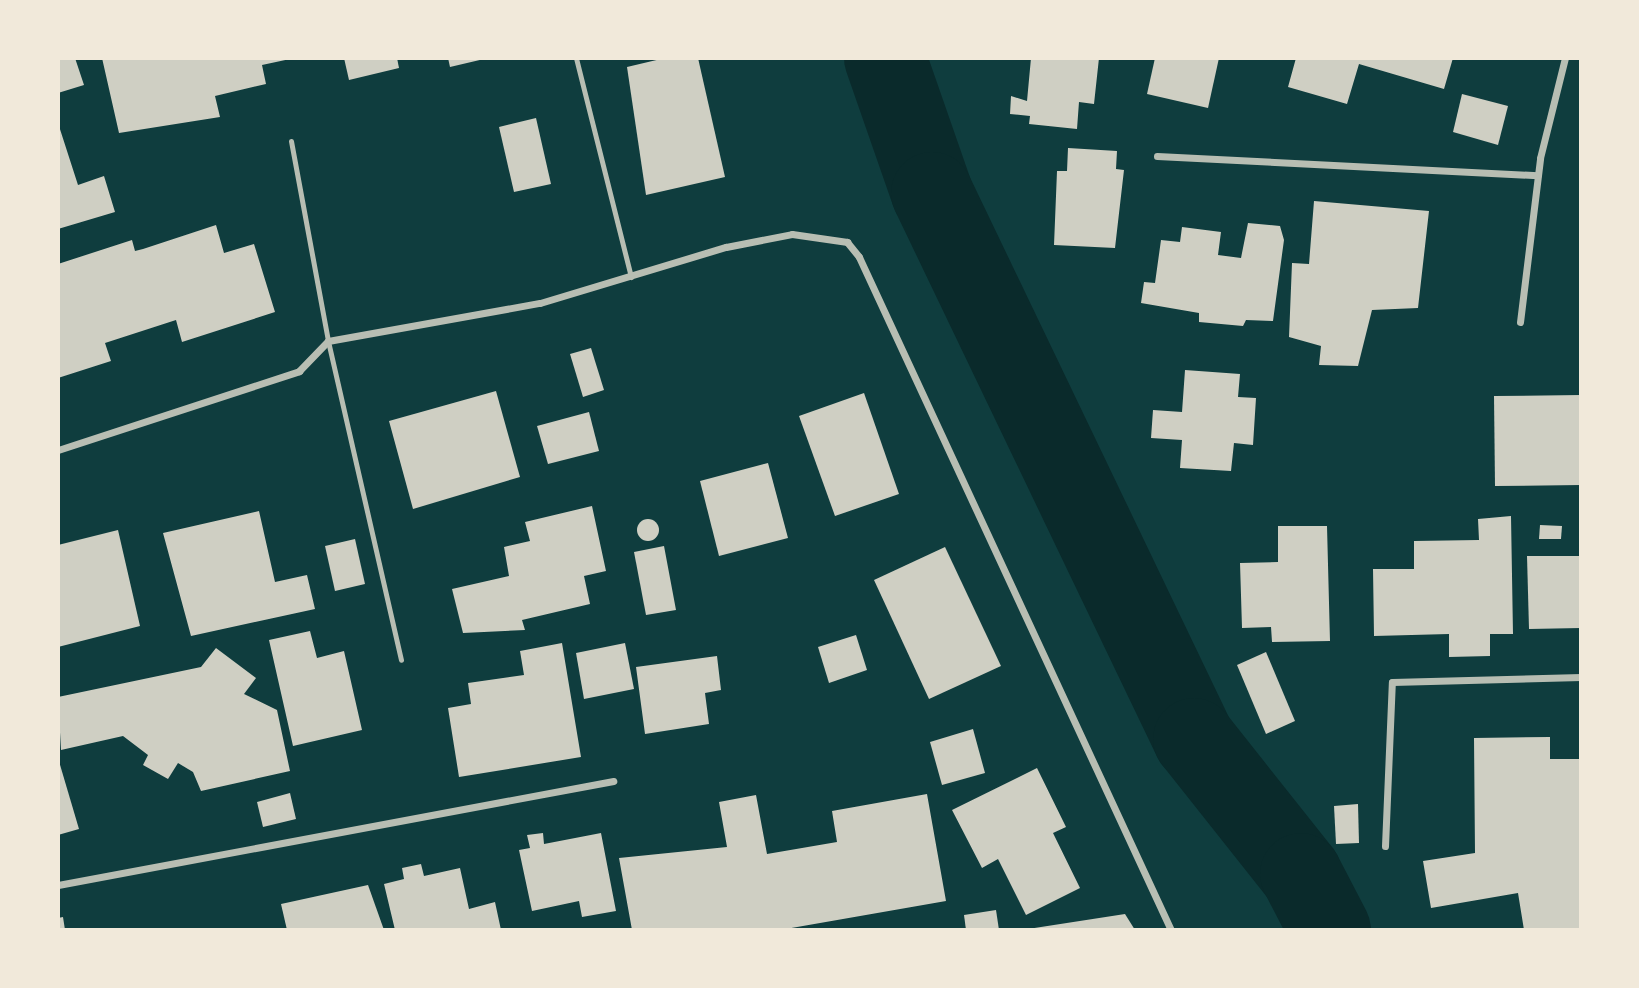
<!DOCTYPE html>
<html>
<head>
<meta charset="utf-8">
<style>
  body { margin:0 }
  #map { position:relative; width:1639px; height:988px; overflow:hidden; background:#0f3d3e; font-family:Mulish,sans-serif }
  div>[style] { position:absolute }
  .river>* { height:82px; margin:-41px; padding:0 41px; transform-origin:41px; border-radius:41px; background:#0a2a2b }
  .building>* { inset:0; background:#cfcfc3 }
  .round { border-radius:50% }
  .service>* { height:5px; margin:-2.5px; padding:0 2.5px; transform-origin:2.5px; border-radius:2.5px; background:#b8beb3 }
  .minor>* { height:7px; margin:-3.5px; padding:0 3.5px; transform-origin:3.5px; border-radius:3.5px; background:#b8beb3 }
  span { translate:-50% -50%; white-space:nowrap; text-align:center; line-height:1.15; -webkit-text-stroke:7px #f1e9da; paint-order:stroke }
  .frame { position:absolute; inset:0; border:60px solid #f1e9da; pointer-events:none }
</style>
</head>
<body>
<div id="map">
  <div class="river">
    <i style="left:885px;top:58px;width:143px;rotate:70.8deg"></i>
    <i style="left:932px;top:193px;width:606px;rotate:64.37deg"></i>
    <i style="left:1194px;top:739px;width:172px;rotate:51.6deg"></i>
    <i style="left:1301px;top:874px;width:63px;rotate:62.6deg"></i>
  </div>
  <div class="building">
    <i style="clip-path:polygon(58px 58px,75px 58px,84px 85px,58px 93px)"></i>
    <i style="clip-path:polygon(102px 58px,290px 58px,290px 59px,262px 65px,266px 84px,215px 96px,220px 117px,119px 133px)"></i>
    <i style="clip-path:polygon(344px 58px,397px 58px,399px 68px,349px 80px)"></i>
    <i style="clip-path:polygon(448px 58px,484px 58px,484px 59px,450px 67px)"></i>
    <i style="clip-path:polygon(665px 58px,698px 58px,725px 177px,646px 195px,627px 67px)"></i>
    <i style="clip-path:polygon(1031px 58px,1099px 58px,1094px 104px,1079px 102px,1077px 129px,1029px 124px,1030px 116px,1010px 114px,1011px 96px,1027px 101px)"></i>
    <i style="clip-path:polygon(1155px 58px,1219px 58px,1208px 108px,1147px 94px)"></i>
    <i style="clip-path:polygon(1296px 58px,1453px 58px,1444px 89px,1359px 64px,1347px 104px,1288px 87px)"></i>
    <i style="clip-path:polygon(1462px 94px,1508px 106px,1498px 145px,1453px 132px)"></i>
    <i style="clip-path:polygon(536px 118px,551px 184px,514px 192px,499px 127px)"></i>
    <i style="clip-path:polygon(58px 123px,78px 185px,104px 176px,115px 212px,58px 229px)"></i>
    <i style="clip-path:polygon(1068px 148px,1117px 151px,1116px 169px,1124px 170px,1115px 248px,1054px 245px,1057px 171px,1067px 171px)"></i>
    <i style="clip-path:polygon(1314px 201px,1429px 211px,1418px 308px,1372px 310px,1358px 366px,1319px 365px,1321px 346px,1289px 337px,1292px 263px,1309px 264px)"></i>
    <i style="clip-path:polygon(1248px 223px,1280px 226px,1284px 240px,1273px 321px,1246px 320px,1243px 326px,1199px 322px,1199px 313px,1141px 303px,1144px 282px,1155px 283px,1161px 240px,1180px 242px,1182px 227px,1221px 232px,1218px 255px,1241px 258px)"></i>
    <i style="clip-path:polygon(216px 225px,224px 253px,254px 244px,275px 312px,182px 342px,176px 320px,105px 343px,111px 361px,58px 378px,58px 264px,132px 240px,135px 251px,143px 249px)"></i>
    <i style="clip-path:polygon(591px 348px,604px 390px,583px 397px,570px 354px)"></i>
    <i style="clip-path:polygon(1185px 370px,1240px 374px,1238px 397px,1256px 398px,1253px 445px,1234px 443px,1231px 471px,1180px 468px,1182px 440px,1151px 438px,1153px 410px,1182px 412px)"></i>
    <i style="clip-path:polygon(496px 391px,520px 477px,413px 509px,389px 421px)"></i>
    <i style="clip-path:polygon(864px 393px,899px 494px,835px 516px,799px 416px)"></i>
    <i style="clip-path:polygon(1581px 395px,1581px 485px,1495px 486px,1494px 396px)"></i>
    <i style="clip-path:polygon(589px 412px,599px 451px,548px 464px,537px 426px)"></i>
    <i style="clip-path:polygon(768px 463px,788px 538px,719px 556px,700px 481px)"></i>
    <i style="clip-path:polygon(592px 506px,606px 571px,584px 576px,590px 604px,522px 620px,525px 630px,463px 633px,452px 589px,509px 576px,504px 547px,530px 541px,525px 522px)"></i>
    <i style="clip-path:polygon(259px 511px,275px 582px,307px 575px,315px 609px,191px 636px,163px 533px)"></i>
    <i style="clip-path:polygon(1511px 516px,1513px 634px,1490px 634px,1490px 656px,1449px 657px,1449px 634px,1374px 636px,1373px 569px,1414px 569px,1414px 541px,1479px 540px,1478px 519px)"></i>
    <i class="round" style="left:637px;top:519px;width:22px;height:22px"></i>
    <i style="clip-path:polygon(1540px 525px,1562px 526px,1561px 539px,1539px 539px)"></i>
    <i style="clip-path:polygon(1278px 526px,1327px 526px,1330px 641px,1272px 642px,1271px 627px,1242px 628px,1240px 563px,1278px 562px)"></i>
    <i style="clip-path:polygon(118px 530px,140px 626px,58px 647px,58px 545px)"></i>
    <i style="clip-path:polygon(355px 539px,365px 584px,335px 591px,325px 546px)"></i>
    <i style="clip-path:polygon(664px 546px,676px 610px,646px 615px,634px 552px)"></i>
    <i style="clip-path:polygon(945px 547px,1001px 666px,929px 699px,874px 580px)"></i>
    <i style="clip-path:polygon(1527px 556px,1581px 556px,1581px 628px,1529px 629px)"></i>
    <i style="clip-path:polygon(310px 631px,317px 658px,344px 651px,362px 730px,293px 746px,269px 640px)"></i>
    <i style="clip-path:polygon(856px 635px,867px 670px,829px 683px,818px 647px)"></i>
    <i style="clip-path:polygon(562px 643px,581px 757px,459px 777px,448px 708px,471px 704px,468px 683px,524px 675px,520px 651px)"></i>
    <i style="clip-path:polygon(625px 643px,634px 689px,584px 699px,576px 653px)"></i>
    <i style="clip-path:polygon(216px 648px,256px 678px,244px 694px,277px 710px,290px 771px,201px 791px,193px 772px,178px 763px,168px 779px,143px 765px,148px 755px,123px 736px,61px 750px,58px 697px,201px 667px)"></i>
    <i style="clip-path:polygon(1266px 652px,1295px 721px,1266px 734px,1237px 665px)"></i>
    <i style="clip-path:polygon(717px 656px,721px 690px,705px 693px,709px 724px,645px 734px,636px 667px)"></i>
    <i style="clip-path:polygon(973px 729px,985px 773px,942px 785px,930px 742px)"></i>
    <i style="clip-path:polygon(1550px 737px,1550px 759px,1581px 759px,1581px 930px,1524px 930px,1518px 893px,1431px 908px,1423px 861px,1475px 853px,1474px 738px)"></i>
    <i style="clip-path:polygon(58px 758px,79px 829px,58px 835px)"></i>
    <i style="clip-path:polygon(1037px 768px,1066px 827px,1053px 833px,1080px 888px,1026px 915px,998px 859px,982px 868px,952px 810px)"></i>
    <i style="clip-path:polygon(290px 793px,296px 819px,263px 827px,257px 802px)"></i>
    <i style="clip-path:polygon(927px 794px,946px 901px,780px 930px,632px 930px,619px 858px,727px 847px,719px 802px,756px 795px,767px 854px,837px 842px,832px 811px)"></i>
    <i style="clip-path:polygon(1358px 804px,1359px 843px,1336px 844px,1334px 806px)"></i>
    <i style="clip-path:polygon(543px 833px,544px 844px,601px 833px,616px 911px,582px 917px,579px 901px,532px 911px,519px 850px,530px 848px,527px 835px)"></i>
    <i style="clip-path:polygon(421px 864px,424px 876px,460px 868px,469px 909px,495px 902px,501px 930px,395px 930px,384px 884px,404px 879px,402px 868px)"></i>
    <i style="clip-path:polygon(368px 885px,384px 930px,287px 930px,281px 904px)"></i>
    <i style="clip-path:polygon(996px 910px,999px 930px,966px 930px,964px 915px)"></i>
    <i style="clip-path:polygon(1125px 914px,1135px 930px,1028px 930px,1028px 929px)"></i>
    <i style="clip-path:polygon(63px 917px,65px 930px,58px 930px,58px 918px)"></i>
  </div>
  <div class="service">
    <i style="left:576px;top:58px;width:226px;rotate:75.9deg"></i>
    <i style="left:291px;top:141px;width:203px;rotate:79.5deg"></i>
    <i style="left:328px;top:341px;width:327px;rotate:77.1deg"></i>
  </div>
  <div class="minor">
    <i style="left:1157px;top:156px;width:381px;rotate:2.9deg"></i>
    <i style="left:1520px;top:322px;width:165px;rotate:-83deg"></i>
    <i style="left:1540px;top:158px;width:103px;rotate:-76deg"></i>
    <i style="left:58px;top:450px;width:254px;rotate:-18.1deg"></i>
    <i style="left:299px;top:371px;width:42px;rotate:-46deg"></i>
    <i style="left:328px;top:341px;width:215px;rotate:-10.2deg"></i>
    <i style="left:540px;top:303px;width:194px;rotate:-16.8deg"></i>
    <i style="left:726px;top:247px;width:67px;rotate:-11.1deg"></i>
    <i style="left:792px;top:234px;width:56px;rotate:8.3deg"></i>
    <i style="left:847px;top:242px;width:19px;rotate:51deg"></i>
    <i style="left:859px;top:257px;width:742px;rotate:65.13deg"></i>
    <i style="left:1385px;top:846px;width:164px;rotate:-87.6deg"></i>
    <i style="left:1392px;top:682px;width:189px;rotate:-1.5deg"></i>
    <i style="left:58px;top:885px;width:565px;rotate:-10.61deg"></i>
  </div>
  <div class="frame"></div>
</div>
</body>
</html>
